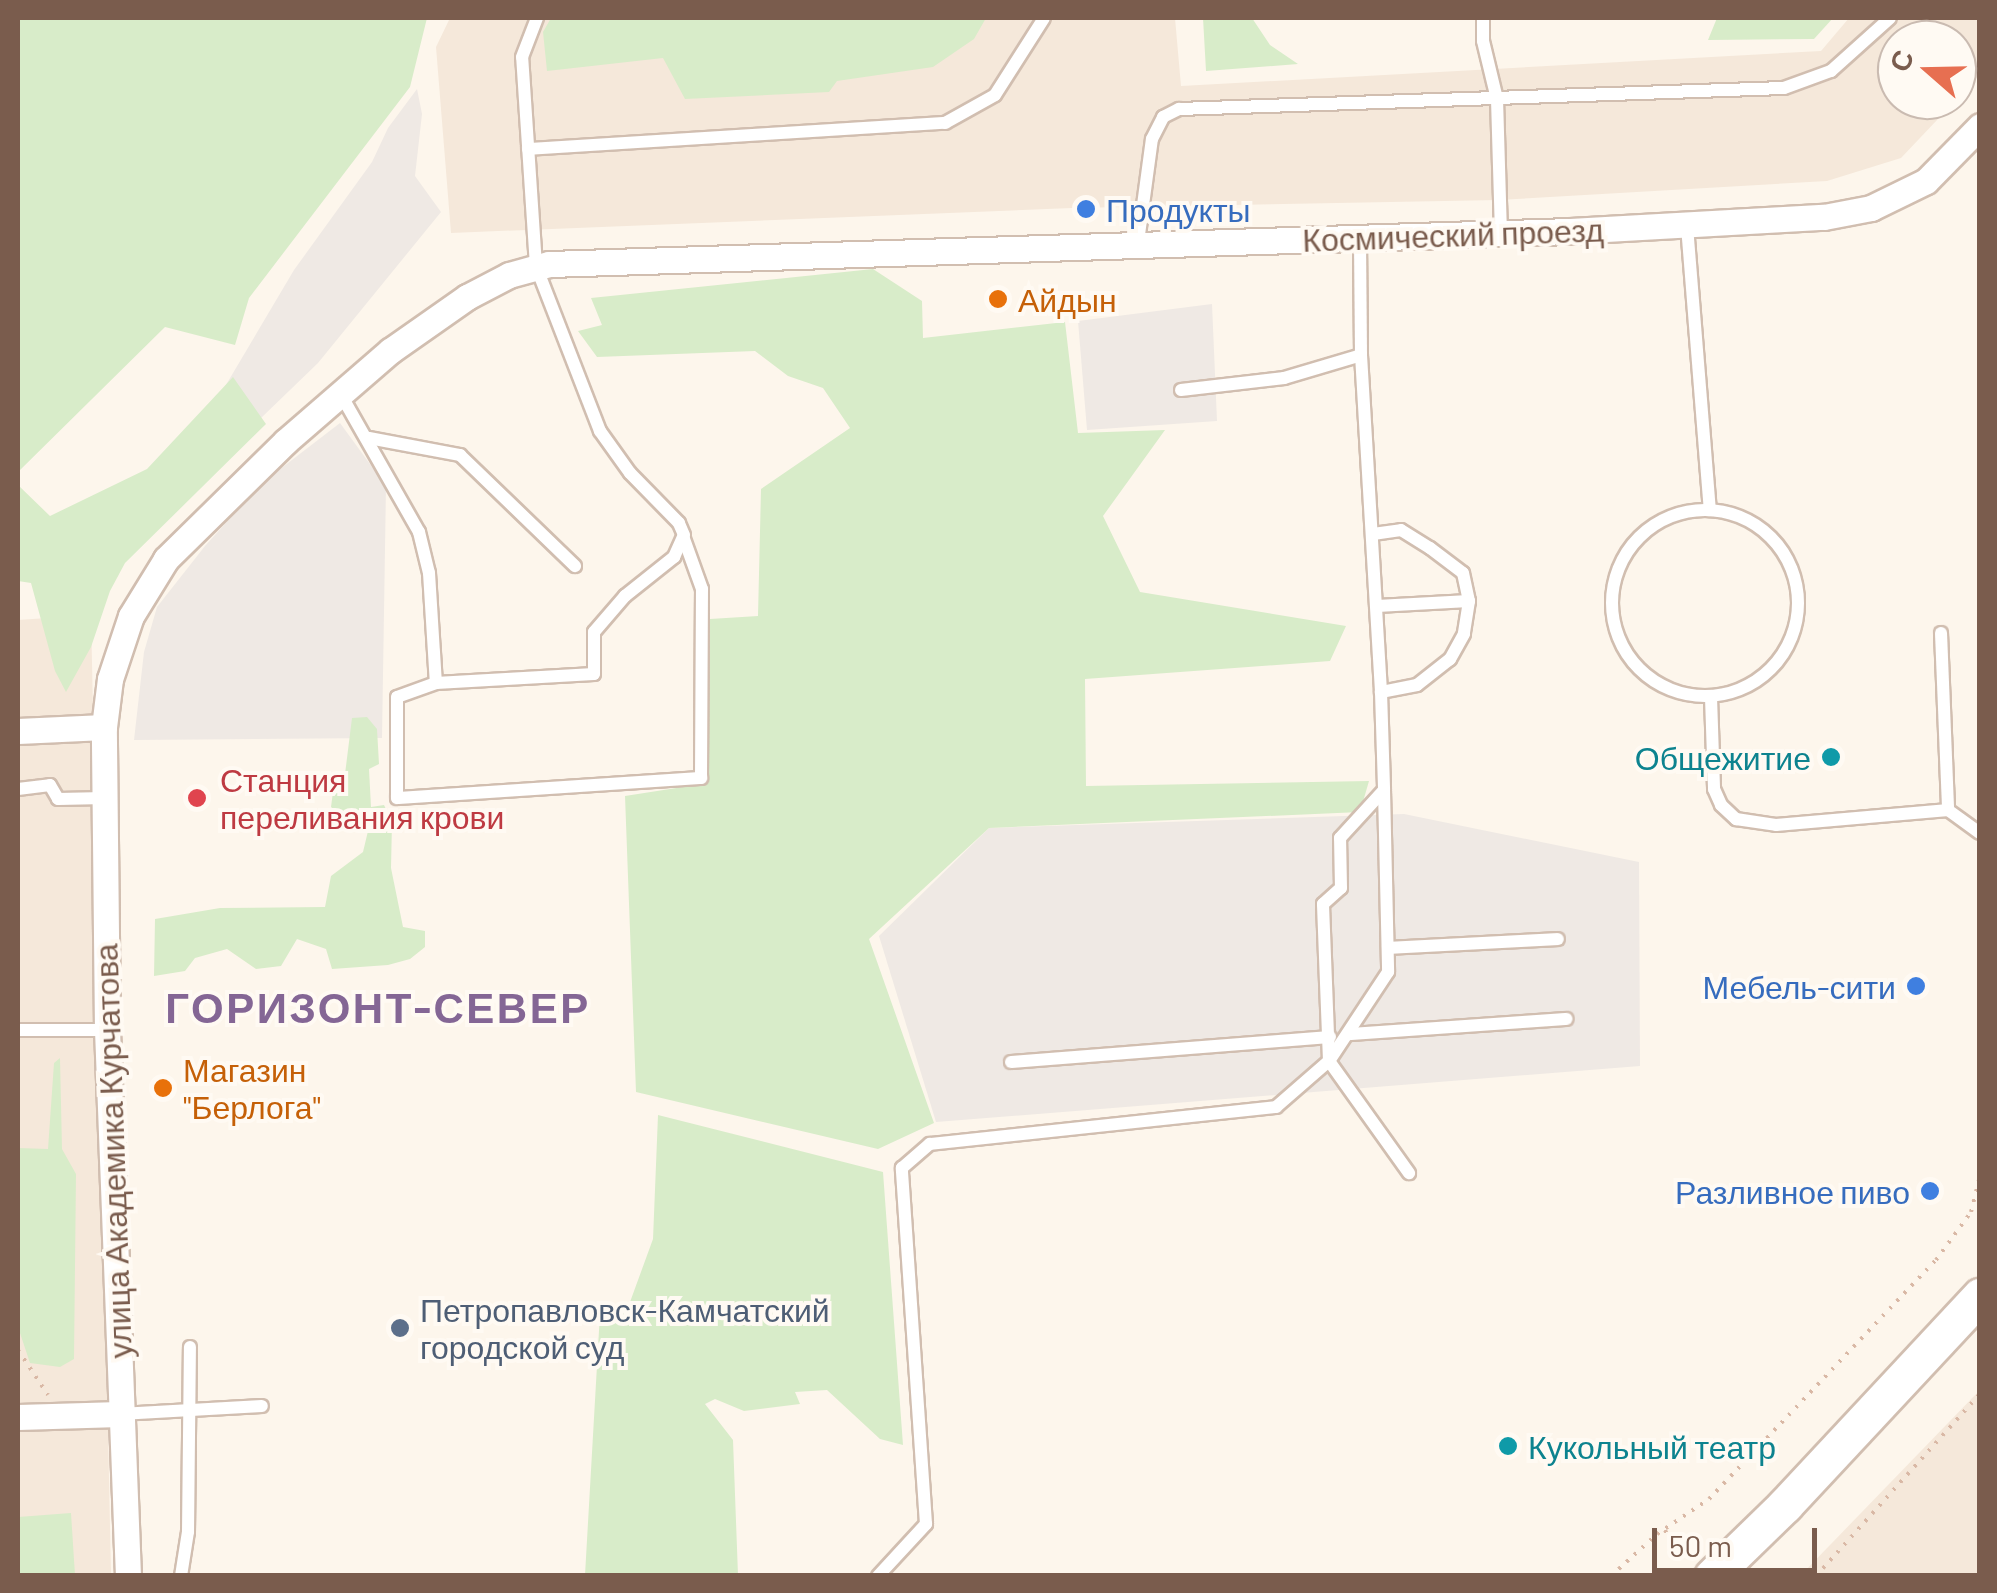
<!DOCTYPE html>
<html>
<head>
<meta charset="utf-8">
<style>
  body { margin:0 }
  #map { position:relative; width:1997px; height:1593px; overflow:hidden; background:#fdf6ec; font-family:Barlow,sans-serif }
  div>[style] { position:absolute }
  .residential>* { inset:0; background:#f5e8da }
  .industrial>* { inset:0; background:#efe9e4 }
  .green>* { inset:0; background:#d8ecc9 }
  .path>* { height:4px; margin-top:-2px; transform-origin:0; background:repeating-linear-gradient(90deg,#d9b8a5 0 2.5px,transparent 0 10.5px) }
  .roads { filter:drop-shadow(2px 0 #d1beb0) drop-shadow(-2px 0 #d1beb0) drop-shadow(0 2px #d1beb0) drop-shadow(0 -2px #d1beb0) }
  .service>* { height:12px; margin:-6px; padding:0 6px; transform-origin:6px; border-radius:6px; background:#fff }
  .service>.ring { margin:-6px; padding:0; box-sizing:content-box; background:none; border:12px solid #fff; border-radius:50% }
  .minor>* { height:25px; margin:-12.5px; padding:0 12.5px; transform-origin:12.5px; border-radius:12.5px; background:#fff }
  .secondary>* { height:35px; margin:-17.5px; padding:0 17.5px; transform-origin:17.5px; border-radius:17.5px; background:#fff }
  .dots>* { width:28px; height:28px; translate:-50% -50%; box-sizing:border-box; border:5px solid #fffaf3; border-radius:50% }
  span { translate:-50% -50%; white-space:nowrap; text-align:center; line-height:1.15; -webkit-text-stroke:8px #fffaf3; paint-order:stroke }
  .shop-label { font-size:32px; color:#366cbe }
  .left { translate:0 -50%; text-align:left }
  .right { translate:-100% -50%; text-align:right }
  .street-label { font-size:32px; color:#7a5c4d }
  .food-label { font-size:32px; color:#c56008 }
  .culture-label { font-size:32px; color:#0d838f }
  .health-label { font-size:32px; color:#be3a42 }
  .service-label { font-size:32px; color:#4e5e75 }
  .district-label { font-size:42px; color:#846695; font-weight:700; letter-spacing:2.5px }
  .frame { position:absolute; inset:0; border:20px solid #7a5c4d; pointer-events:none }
  .north { position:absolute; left:1877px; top:20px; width:100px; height:100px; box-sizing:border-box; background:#fffaf3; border:2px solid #cabbb1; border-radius:50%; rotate:290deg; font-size:28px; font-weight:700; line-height:40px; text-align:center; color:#7a5c4d }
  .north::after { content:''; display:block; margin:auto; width:35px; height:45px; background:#e76f51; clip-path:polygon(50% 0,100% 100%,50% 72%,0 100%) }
  .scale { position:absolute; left:1652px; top:1528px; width:165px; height:45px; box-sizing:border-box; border:5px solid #7a5c4d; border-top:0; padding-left:12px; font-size:30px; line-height:35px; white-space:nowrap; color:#7a5c4d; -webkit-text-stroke:8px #fffaf3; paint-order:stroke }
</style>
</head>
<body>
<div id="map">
  <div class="residential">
    <i style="clip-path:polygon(450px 18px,1175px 18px,1181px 86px,1821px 51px,1849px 18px,1980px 18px,1979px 75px,1957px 99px,1957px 40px,1897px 40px,1897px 100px,1956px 100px,1901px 158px,1827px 181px,1498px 200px,1072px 208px,451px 233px,436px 47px)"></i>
    <i style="clip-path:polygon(91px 615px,111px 1575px,18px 1576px,18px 620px)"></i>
    <i style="clip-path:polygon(1979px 1391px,1979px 1575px,1801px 1575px)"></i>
  </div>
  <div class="industrial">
    <i style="clip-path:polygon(417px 89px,422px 114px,415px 176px,441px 212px,318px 363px,177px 499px,166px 486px,294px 270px,372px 162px,388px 128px)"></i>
    <i style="clip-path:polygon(1212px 304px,1217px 421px,1087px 430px,1078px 321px)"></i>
    <i style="clip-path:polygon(340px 423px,386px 486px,382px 738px,134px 740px,144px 652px,157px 607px,205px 546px,262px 483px)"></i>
    <i style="clip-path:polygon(1404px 814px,1639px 862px,1640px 1066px,936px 1122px,879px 936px,989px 828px)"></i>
  </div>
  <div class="green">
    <i style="clip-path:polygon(18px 18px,427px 18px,410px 87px,249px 298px,235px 345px,165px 327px,18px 472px)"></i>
    <i style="clip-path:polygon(551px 18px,986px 18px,974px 39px,933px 67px,837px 81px,829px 92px,685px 99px,663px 58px,547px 71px,543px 32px)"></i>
    <i style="clip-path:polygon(1203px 18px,1252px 18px,1270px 45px,1298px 64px,1206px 71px)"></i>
    <i style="clip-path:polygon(1717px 18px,1833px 18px,1814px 39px,1708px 40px)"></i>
    <i style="clip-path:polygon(873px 269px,922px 301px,923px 338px,1065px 322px,1078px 433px,1165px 430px,1103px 516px,1140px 592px,1346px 626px,1330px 661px,1085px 679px,1086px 786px,1369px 781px,1360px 812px,989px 828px,869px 939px,934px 1123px,878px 1149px,636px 1092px,625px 796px,702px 784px,710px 619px,758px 616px,761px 489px,850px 428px,823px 388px,788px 376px,755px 351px,597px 357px,578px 331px,602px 325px,591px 298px)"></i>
    <i style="clip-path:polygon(233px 377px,266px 424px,125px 563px,110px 591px,91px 647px,66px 692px,55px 671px,31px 583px,18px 581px,18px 485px,50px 516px,147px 469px)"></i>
    <i style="clip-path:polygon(367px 717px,377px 729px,379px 764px,369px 769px,371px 807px,384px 805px,392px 822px,391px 868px,403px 927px,425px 931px,425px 947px,410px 959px,388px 965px,332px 969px,326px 949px,297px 939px,281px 966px,256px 969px,227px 949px,195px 958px,185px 971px,154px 976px,155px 919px,220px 908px,325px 907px,331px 876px,363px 852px,368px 831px,341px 829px,340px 815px,331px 807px,334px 784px,344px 782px,352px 718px)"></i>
    <i style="clip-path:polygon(60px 1058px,62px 1149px,76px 1174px,74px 1359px,60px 1367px,30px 1363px,18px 1327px,18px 1148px,48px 1149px,54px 1063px)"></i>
    <i style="clip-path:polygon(658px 1115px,883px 1172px,903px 1445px,880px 1439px,827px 1390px,795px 1392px,800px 1404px,744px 1411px,715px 1399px,705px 1404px,733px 1440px,738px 1575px,585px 1575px,600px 1313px,626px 1313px,653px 1239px)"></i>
    <i style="clip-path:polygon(71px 1513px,75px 1575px,18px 1575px,18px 1517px)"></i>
  </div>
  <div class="path">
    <i style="left:18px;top:1350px;width:54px;rotate:56.3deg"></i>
    <i style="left:1665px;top:1530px;width:23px;rotate:65deg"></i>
    <i style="left:1675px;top:1551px;width:24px"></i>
    <i style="left:1611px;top:1576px;width:62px;rotate:-42.4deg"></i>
    <i style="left:1657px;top:1534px;width:63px;rotate:-33.9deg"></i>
    <i style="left:1709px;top:1499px;width:330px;rotate:-46.5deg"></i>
    <i style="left:1936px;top:1260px;width:59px;rotate:-53.9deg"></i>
    <i style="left:1971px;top:1212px;width:37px;rotate:-76deg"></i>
    <i style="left:1816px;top:1576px;width:245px;rotate:-48deg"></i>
  </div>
  <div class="roads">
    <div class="service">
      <i style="left:1483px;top:18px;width:23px;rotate:90deg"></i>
      <i style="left:1483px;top:41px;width:60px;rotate:76.4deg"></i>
      <i style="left:1497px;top:99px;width:133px;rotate:88.3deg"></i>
      <i style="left:528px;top:149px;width:418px;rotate:-3.6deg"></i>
      <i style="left:945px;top:123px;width:57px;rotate:-29.2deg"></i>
      <i style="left:995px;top:95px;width:91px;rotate:-57.5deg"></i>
      <i style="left:1687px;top:226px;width:285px;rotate:85.4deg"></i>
      <i style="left:1138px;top:242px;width:104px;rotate:-82.3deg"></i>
      <i style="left:1152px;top:139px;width:25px;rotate:-63deg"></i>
      <i style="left:1163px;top:117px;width:18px;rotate:-27deg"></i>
      <i style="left:1179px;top:109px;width:605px;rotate:-1.99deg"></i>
      <i style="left:1784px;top:88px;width:50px;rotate:-19.9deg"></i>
      <i style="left:1831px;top:71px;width:79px;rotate:-41.9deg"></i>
      <i style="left:1361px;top:355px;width:338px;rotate:86.6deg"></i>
      <i style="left:1381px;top:692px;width:98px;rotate:88.2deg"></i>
      <i style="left:1384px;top:790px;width:182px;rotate:88.7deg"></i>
      <i style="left:1388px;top:972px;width:107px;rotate:123.5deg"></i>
      <i style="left:1329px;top:1061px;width:157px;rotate:-92.2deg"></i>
      <i style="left:1323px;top:904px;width:24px;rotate:-42deg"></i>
      <i style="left:1341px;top:888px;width:50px;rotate:-91.1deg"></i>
      <i style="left:1340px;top:838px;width:65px;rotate:-47.5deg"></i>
      <i style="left:1181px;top:390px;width:104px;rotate:-6.6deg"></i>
      <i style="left:1284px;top:378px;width:80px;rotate:-16.6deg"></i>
      <i style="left:1361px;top:355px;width:117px;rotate:-90.5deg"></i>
      <i style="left:340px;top:393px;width:160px;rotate:60.4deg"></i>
      <i style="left:419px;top:532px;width:42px;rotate:76.3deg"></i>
      <i style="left:429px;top:573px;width:110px;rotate:86.4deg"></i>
      <i style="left:436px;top:683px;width:158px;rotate:-3.3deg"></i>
      <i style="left:594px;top:674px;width:42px;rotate:-90deg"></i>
      <i style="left:594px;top:632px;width:48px;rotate:-49.3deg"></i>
      <i style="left:625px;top:596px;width:63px;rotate:-38.5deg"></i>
      <i style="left:674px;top:557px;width:24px;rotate:-66deg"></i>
      <i style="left:684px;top:535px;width:13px;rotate:-113deg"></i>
      <i style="left:679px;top:523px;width:70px;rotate:-134.4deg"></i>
      <i style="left:630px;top:473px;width:52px;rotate:-125.5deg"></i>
      <i style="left:600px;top:431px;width:177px;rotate:-111.2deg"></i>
      <i style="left:536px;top:266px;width:209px;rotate:-93.8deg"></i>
      <i style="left:522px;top:57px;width:42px;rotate:-69deg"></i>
      <i style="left:369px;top:438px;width:93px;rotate:10.6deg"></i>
      <i style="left:460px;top:455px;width:160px;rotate:44deg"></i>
      <i class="ring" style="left:1612px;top:510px;width:174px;height:174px"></i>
      <i style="left:1373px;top:534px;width:28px;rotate:-8deg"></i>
      <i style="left:1401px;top:530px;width:34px;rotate:32deg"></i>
      <i style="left:1430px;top:548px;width:41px;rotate:37.1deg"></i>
      <i style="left:1463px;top:573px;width:29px;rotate:78deg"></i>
      <i style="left:1469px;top:601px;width:33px;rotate:99deg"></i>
      <i style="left:1464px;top:634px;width:29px;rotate:119deg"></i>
      <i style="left:1450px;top:659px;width:42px;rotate:141.8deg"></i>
      <i style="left:1417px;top:685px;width:37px;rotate:169deg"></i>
      <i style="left:1377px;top:606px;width:92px;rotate:-3.1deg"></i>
      <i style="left:1941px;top:633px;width:177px;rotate:87.7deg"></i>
      <i style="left:436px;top:683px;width:41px;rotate:160.3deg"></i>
      <i style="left:397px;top:697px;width:101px;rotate:90deg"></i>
      <i style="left:397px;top:798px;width:305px;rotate:-3.8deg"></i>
      <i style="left:701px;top:778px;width:189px;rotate:-89.7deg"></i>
      <i style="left:702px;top:589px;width:53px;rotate:-109.8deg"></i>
      <i style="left:1711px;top:697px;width:92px;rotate:88.1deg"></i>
      <i style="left:1714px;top:789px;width:17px;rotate:66deg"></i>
      <i style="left:1721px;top:805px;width:21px;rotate:43deg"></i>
      <i style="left:1736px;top:819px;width:40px;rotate:8.5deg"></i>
      <i style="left:1776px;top:825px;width:173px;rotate:-5deg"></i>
      <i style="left:1948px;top:810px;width:39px;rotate:36deg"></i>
      <i style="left:18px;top:789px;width:32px;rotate:-7deg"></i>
      <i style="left:50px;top:785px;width:16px;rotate:60deg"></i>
      <i style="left:58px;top:799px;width:47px;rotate:-1.2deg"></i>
      <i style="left:1388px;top:948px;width:170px;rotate:-3deg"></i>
      <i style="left:18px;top:1030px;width:89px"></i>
      <i style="left:1350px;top:1034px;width:217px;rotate:-4deg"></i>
      <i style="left:1011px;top:1062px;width:320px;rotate:-4.5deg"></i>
      <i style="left:120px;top:1414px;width:142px;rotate:-3.2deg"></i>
      <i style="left:181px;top:1576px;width:45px;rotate:-81deg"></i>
      <i style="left:188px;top:1532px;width:185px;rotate:-89.4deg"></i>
      <i style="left:878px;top:1576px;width:71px;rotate:-47.3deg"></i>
      <i style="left:926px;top:1524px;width:357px;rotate:-93.9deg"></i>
      <i style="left:902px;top:1168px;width:37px;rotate:-41deg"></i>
      <i style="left:930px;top:1144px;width:348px;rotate:-6.1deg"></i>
      <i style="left:1276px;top:1107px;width:70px;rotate:-41deg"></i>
      <i style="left:1329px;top:1061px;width:138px;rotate:54.5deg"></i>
    </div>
    <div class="minor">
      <i style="left:18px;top:731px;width:86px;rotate:-2.7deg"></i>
      <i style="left:18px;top:1417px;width:102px;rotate:-1.7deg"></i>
      <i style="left:128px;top:1576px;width:546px;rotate:-92.2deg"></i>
      <i style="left:107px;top:1030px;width:303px;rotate:-90.6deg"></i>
      <i style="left:104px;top:727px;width:48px;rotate:-82.9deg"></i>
      <i style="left:110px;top:679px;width:66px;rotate:-71.6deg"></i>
      <i style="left:131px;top:616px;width:67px;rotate:-58.4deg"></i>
      <i style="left:166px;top:559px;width:168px;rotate:-44.5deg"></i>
      <i style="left:286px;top:441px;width:138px;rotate:-40.9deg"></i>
      <i style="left:390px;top:351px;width:94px;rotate:-35deg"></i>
      <i style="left:467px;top:297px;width:47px;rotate:-27.6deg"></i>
      <i style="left:509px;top:275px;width:41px;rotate:-15.4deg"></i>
      <i style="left:549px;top:264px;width:1022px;rotate:-1.85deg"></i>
      <i style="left:1570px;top:231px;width:254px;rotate:-3.2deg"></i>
      <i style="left:1824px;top:217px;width:48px;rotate:-10.8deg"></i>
      <i style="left:1871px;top:208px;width:61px;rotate:-26.1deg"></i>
      <i style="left:1926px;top:181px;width:77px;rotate:-45.5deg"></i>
    </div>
    <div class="secondary">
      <i style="left:1712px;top:1576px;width:102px;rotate:-44.2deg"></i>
      <i style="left:1785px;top:1505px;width:286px;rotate:-47deg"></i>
    </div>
  </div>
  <div class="dots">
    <i style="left:1086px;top:209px;background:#3f7fe0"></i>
    <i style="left:998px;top:299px;background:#e8710a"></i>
    <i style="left:1831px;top:757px;background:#0f9aa8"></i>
    <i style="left:197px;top:798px;background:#e0444e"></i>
    <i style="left:1916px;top:986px;background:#3f7fe0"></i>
    <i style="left:163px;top:1088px;background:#e8710a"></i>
    <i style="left:1930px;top:1191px;background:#3f7fe0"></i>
    <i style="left:400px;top:1328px;background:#5c6f8a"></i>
    <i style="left:1508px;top:1446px;background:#0f9aa8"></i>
  </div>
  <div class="shop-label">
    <span class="left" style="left:1106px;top:209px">Продукты</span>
    <span class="right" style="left:1896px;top:986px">Мебель-сити</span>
    <span class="right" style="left:1910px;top:1191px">Разливное пиво</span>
  </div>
  <div class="street-label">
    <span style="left:1453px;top:234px;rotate:-2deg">Космический проезд</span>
    <span style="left:112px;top:1151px;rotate:-92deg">улица Академика Курчатова</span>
  </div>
  <div class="food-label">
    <span class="left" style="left:1018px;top:299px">Айдын</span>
    <span class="left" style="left:183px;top:1088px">Магазин<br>"Берлога"</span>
  </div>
  <div class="culture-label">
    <span class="right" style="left:1811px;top:757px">Общежитие</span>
    <span class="left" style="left:1528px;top:1446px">Кукольный театр</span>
  </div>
  <div class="health-label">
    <span class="left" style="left:220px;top:798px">Станция<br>переливания крови</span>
  </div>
  <div class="service-label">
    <span class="left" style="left:420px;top:1328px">Петропавловск-Камчатский<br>городской суд</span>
  </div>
  <div class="district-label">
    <span style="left:378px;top:1006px">ГОРИЗОНТ-СЕВЕР</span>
  </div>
  <div class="frame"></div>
  <div class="north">С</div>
  <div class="scale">50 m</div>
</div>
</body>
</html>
